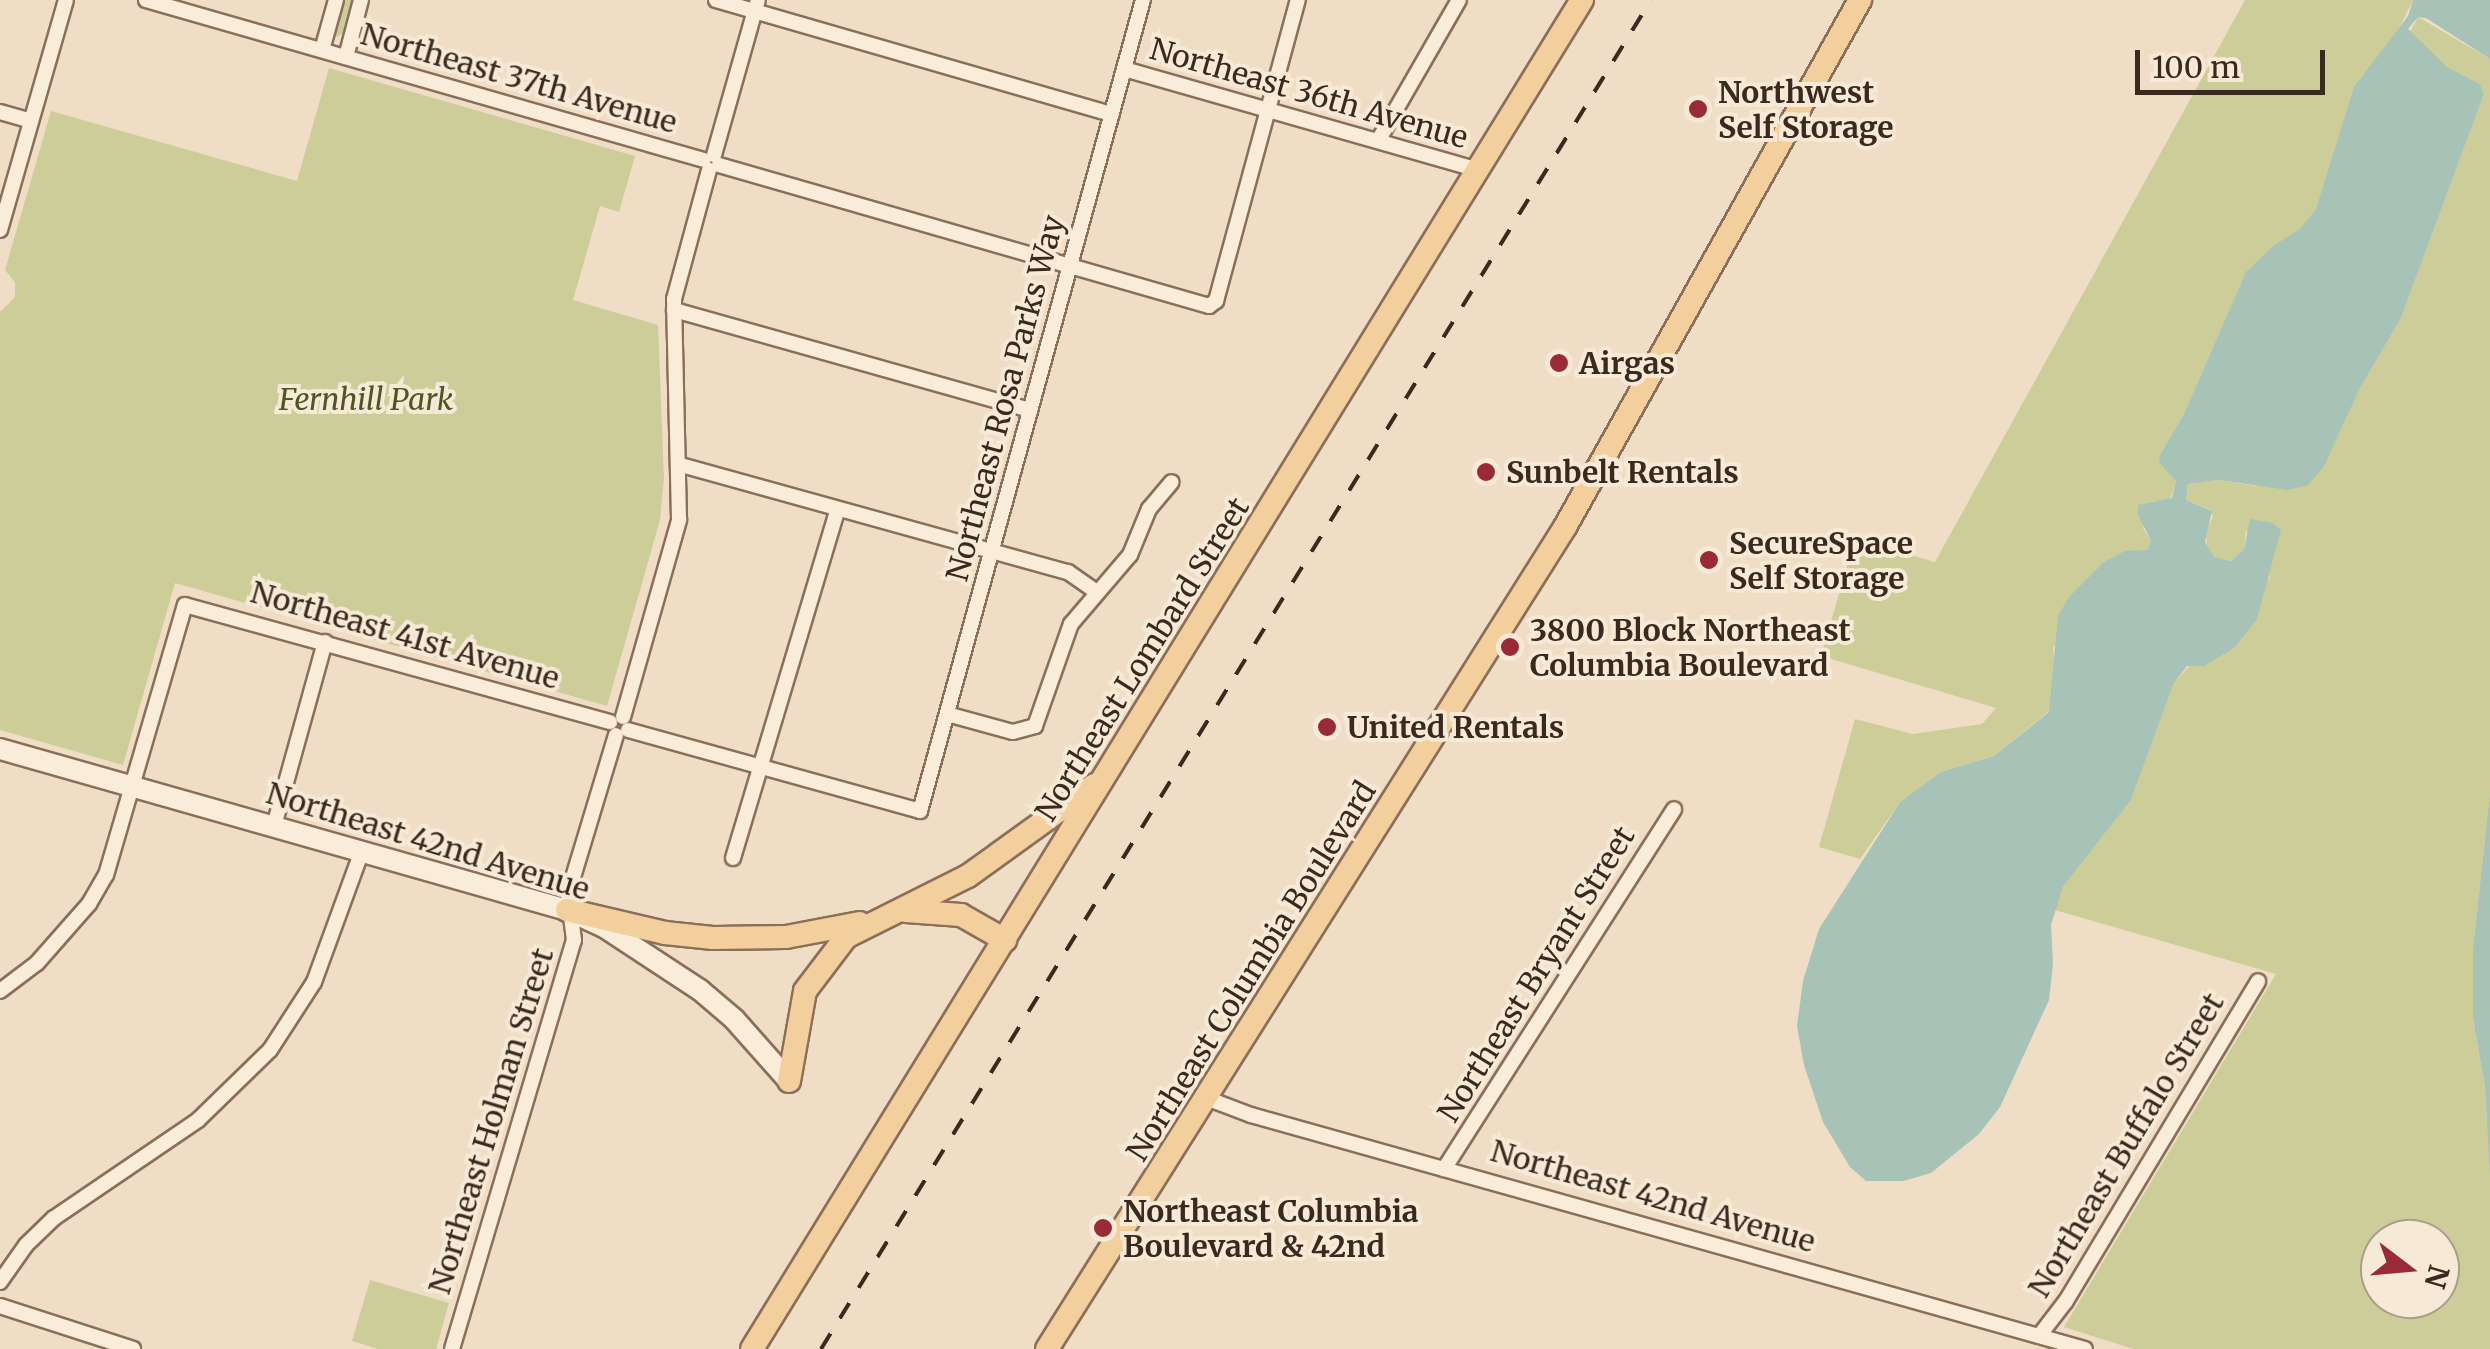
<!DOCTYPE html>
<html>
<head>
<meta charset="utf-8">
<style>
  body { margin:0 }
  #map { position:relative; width:2490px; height:1349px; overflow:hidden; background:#efdec5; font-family:Merriweather,serif }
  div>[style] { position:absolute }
  .green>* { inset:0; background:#cccd98 }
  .water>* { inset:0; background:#a7c2b7 }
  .roads { filter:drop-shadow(2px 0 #8a6f5b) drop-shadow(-2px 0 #8a6f5b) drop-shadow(0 2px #8a6f5b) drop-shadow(0 -2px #8a6f5b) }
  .street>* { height:14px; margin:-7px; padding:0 7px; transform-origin:7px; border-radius:7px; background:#f9ecd8 }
  .secondary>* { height:20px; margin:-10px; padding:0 10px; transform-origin:10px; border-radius:10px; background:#f9ecd8 }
  .primary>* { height:22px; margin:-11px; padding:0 11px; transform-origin:11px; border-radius:11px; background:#f2cf9d }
  .rail>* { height:4px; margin-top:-2px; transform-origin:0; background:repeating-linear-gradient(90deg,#3a291f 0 18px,transparent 0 36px) }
  .dots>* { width:28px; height:28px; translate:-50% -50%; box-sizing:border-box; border:5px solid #f6e9d5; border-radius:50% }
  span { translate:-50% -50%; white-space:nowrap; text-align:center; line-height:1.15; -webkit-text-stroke:8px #f6e9d5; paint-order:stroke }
  .street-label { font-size:30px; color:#3a291f }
  .poi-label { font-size:30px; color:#3a291f; font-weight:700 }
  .left { translate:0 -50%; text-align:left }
  .park-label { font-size:30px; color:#4f5625; font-style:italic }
  .north { position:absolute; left:2360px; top:1219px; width:100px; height:100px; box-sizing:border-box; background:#f6e9d5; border:2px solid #ab9c8c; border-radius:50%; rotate:106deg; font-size:28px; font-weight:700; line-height:40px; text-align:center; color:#3a291f }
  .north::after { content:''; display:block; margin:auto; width:35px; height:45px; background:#992a36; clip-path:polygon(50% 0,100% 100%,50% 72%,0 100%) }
  .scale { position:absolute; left:2135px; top:50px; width:190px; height:45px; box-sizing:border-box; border:5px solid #3a291f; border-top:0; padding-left:12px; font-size:30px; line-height:35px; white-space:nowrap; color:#3a291f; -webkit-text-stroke:8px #f6e9d5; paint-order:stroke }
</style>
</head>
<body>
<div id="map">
  <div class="green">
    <i style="clip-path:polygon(341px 0,355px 0,347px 31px,337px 37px,332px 32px)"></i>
    <i style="clip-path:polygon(2245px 0,2413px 0,2331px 165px,2316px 209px,2300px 230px,2273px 246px,2246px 273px,2184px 414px,2160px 455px,2176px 481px,2170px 501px,2153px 501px,2143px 528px,2151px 541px,2147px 550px,2053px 647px,2056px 681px,2049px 711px,1994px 756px,1941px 772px,1900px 802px,1860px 859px,1819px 847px,1855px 719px,1913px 734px,1982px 724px,1996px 708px,1821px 656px,1855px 539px,1935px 562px)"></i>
    <i style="clip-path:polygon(evenodd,2418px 17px,2490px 59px,2490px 793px,2473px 948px,2473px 1018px,2485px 1087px,2490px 1181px,2490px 1349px,2133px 1349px,2064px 1327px,2276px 974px,2055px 910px,2063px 887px,2131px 800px,2174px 683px,2270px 577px,2246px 530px,2244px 549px,2231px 561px,2213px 557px,2207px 550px,2206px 532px,2213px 517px,2209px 509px,2186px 500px,2188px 484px,2219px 480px,2256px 486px,2359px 390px,2401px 318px,2484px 94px,2480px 84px,2447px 67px,2409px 34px,2418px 17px,2380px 1239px,2440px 1239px,2440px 1299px,2380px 1299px,2380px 1239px)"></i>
    <i style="clip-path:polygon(329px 68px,635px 156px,619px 212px,600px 206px,573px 300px,658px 325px,664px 478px,660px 520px,607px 706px,175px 583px,123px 765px,0 730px,0 312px,15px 297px,15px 282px,5px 270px,51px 111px,297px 181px)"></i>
    <i style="clip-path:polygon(370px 1280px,449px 1303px,436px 1349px,378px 1349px,352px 1341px)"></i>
  </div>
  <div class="water">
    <i style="clip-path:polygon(2413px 0,2490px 0,2490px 59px,2426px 18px,2418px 17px,2408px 29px,2447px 67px,2480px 84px,2484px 94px,2401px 318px,2359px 390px,2324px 466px,2308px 485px,2288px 490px,2219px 480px,2188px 484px,2186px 500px,2212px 511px,2205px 542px,2214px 557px,2231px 561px,2244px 549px,2250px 519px,2272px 523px,2281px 530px,2257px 619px,2234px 648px,2204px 666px,2187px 666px,2174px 683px,2131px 800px,2063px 887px,2051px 925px,2053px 964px,2049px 1000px,2000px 1107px,1979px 1134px,1931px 1173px,1903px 1181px,1866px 1181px,1850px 1167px,1823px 1122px,1804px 1065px,1797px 1026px,1803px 981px,1819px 929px,1900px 802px,1941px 772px,1994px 756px,2049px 712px,2058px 616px,2069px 597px,2104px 562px,2125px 551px,2147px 550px,2151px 541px,2138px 515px,2138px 505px,2172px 498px,2176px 481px,2159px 462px,2160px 455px,2184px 414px,2246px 272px,2273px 246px,2300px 229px,2316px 209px,2354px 87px,2408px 16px)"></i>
    <i style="clip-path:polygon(2490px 793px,2490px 1181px,2485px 1087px,2473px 1018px,2473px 948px)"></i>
  </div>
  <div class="roads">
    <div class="street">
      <i style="left:146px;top:0;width:580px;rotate:16deg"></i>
      <i style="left:716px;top:0;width:412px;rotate:16.1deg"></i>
      <i style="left:322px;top:50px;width:52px;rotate:-74.4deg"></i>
      <i style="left:346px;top:57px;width:59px;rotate:-75.3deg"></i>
      <i style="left:1124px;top:69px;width:369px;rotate:15.9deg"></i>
      <i style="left:0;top:112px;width:32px;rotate:16deg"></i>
      <i style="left:1379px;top:139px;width:160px;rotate:-60.1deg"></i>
      <i style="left:714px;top:155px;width:161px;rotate:-74.2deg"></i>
      <i style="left:719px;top:165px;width:510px;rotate:16.05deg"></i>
      <i style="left:1209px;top:306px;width:9px;rotate:-36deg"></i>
      <i style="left:1216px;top:301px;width:312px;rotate:-74.8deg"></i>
      <i style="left:0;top:230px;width:239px;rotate:-74deg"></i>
      <i style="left:674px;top:310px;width:370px;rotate:15.7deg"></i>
      <i style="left:681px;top:465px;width:402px;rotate:15.5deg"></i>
      <i style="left:1068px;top:572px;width:35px;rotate:35deg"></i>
      <i style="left:947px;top:714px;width:68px;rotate:15.3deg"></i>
      <i style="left:1013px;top:732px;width:23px;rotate:-15deg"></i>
      <i style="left:1035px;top:726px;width:108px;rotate:-70.6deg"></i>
      <i style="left:1071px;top:624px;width:91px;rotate:-49.5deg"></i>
      <i style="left:1130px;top:555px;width:50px;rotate:-67.6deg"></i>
      <i style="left:1149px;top:509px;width:35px;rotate:-50deg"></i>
      <i style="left:623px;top:717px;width:205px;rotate:-74.1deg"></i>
      <i style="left:679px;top:520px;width:221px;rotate:-91.3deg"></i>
      <i style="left:674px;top:299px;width:134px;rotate:-74.8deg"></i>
      <i style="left:628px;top:730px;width:303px;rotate:15.5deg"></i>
      <i style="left:920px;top:811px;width:841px;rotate:-74.63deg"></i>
      <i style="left:274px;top:826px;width:191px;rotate:-74.5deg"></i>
      <i style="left:733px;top:858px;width:364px;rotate:-73.3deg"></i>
      <i style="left:0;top:991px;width:46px;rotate:-37.1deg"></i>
      <i style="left:37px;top:963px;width:79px;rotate:-48.6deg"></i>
      <i style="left:89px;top:904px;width:34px;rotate:-60deg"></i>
      <i style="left:106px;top:875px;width:281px;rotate:-73.7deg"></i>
      <i style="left:185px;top:605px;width:441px;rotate:15.4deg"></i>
      <i style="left:1206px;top:1098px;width:48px;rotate:20.7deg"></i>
      <i style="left:1251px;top:1115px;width:866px;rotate:15.67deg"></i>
      <i style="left:1444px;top:1169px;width:427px;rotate:-57.4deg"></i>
      <i style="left:0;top:1282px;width:45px;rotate:-54.9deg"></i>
      <i style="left:26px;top:1245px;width:39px;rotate:-44deg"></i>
      <i style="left:54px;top:1218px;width:174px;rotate:-34.2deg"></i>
      <i style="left:198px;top:1120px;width:100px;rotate:-44.2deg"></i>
      <i style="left:270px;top:1050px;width:81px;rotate:-57.1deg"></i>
      <i style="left:314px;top:982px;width:140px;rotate:-69.9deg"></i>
      <i style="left:0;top:1306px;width:140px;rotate:17.9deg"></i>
      <i style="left:2039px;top:1336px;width:44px;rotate:-52.4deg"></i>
      <i style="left:2066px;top:1301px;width:373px;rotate:-59deg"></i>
      <i style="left:452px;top:1349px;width:427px;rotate:-73.4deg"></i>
      <i style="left:574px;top:940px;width:46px;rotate:-97.4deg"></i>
      <i style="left:568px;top:894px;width:166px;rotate:-73.2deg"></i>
    </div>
    <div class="secondary">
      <i style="left:0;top:749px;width:589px;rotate:15.85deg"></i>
      <i style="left:567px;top:910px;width:41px;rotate:24.7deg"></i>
      <i style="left:604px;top:927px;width:115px;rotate:33.3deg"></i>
      <i style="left:700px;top:990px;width:45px;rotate:40.5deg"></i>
      <i style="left:734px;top:1019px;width:83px;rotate:48.4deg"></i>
    </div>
    <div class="primary">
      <i style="left:567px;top:910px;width:101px;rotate:13.2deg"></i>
      <i style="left:665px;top:933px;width:48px;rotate:5.9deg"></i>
      <i style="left:713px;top:938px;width:73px;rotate:-0.8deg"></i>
      <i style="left:786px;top:937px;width:75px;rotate:-10.7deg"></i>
      <i style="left:906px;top:911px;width:55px;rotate:4.2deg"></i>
      <i style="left:961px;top:915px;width:51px;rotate:29.6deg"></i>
      <i style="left:789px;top:1081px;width:91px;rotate:-79.9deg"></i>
      <i style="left:805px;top:991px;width:68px;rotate:-52.8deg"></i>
      <i style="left:846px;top:937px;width:136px;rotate:-26.6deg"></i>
      <i style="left:968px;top:876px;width:155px;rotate:-35.8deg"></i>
      <i style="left:752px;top:1349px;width:1584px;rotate:-58.4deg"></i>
      <i style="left:1047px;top:1349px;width:972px;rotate:-57.78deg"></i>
      <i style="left:1565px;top:527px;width:604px;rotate:-60.76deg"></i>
    </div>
  </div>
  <div class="rail">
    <i style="left:821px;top:1349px;width:1584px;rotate:-58.4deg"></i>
  </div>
  <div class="dots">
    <i style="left:1698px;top:109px;background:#992a36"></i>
    <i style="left:1559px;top:363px;background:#992a36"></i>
    <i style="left:1486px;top:472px;background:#992a36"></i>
    <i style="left:1709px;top:560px;background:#992a36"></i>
    <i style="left:1510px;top:647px;background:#992a36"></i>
    <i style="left:1327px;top:727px;background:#992a36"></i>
    <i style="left:1103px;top:1228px;background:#992a36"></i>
  </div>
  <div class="street-label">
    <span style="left:519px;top:78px;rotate:16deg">Northeast 37th Avenue</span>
    <span style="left:1309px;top:93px;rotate:16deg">Northeast 36th Avenue</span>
    <span style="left:1005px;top:398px;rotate:-75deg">Northeast Rosa Parks Way</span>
    <span style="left:405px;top:635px;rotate:16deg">Northeast 41st Avenue</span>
    <span style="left:1142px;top:659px;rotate:-58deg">Northeast Lombard Street</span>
    <span style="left:428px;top:841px;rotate:17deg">Northeast 42nd Avenue</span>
    <span style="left:1251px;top:971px;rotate:-58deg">Northeast Columbia Boulevard</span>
    <span style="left:1536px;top:974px;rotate:-58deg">Northeast Bryant Street</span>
    <span style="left:491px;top:1121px;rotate:-73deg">Northeast Holman Street</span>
    <span style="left:2126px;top:1145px;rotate:-59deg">Northeast Buffalo Street</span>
    <span style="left:1653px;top:1196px;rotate:16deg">Northeast 42nd Avenue</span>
  </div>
  <div class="poi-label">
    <span class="left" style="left:1718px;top:109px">Northwest<br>Self Storage</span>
    <span class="left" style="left:1579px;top:363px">Airgas</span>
    <span class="left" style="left:1506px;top:472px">Sunbelt Rentals</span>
    <span class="left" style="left:1729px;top:560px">SecureSpace<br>Self Storage</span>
    <span class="left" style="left:1530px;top:647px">3800 Block Northeast<br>Columbia Boulevard</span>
    <span class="left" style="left:1347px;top:727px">United Rentals</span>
    <span class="left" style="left:1123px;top:1228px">Northeast Columbia<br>Boulevard &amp; 42nd</span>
  </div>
  <div class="park-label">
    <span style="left:366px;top:399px">Fernhill Park</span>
  </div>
  <div class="north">N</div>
  <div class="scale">100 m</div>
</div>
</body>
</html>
